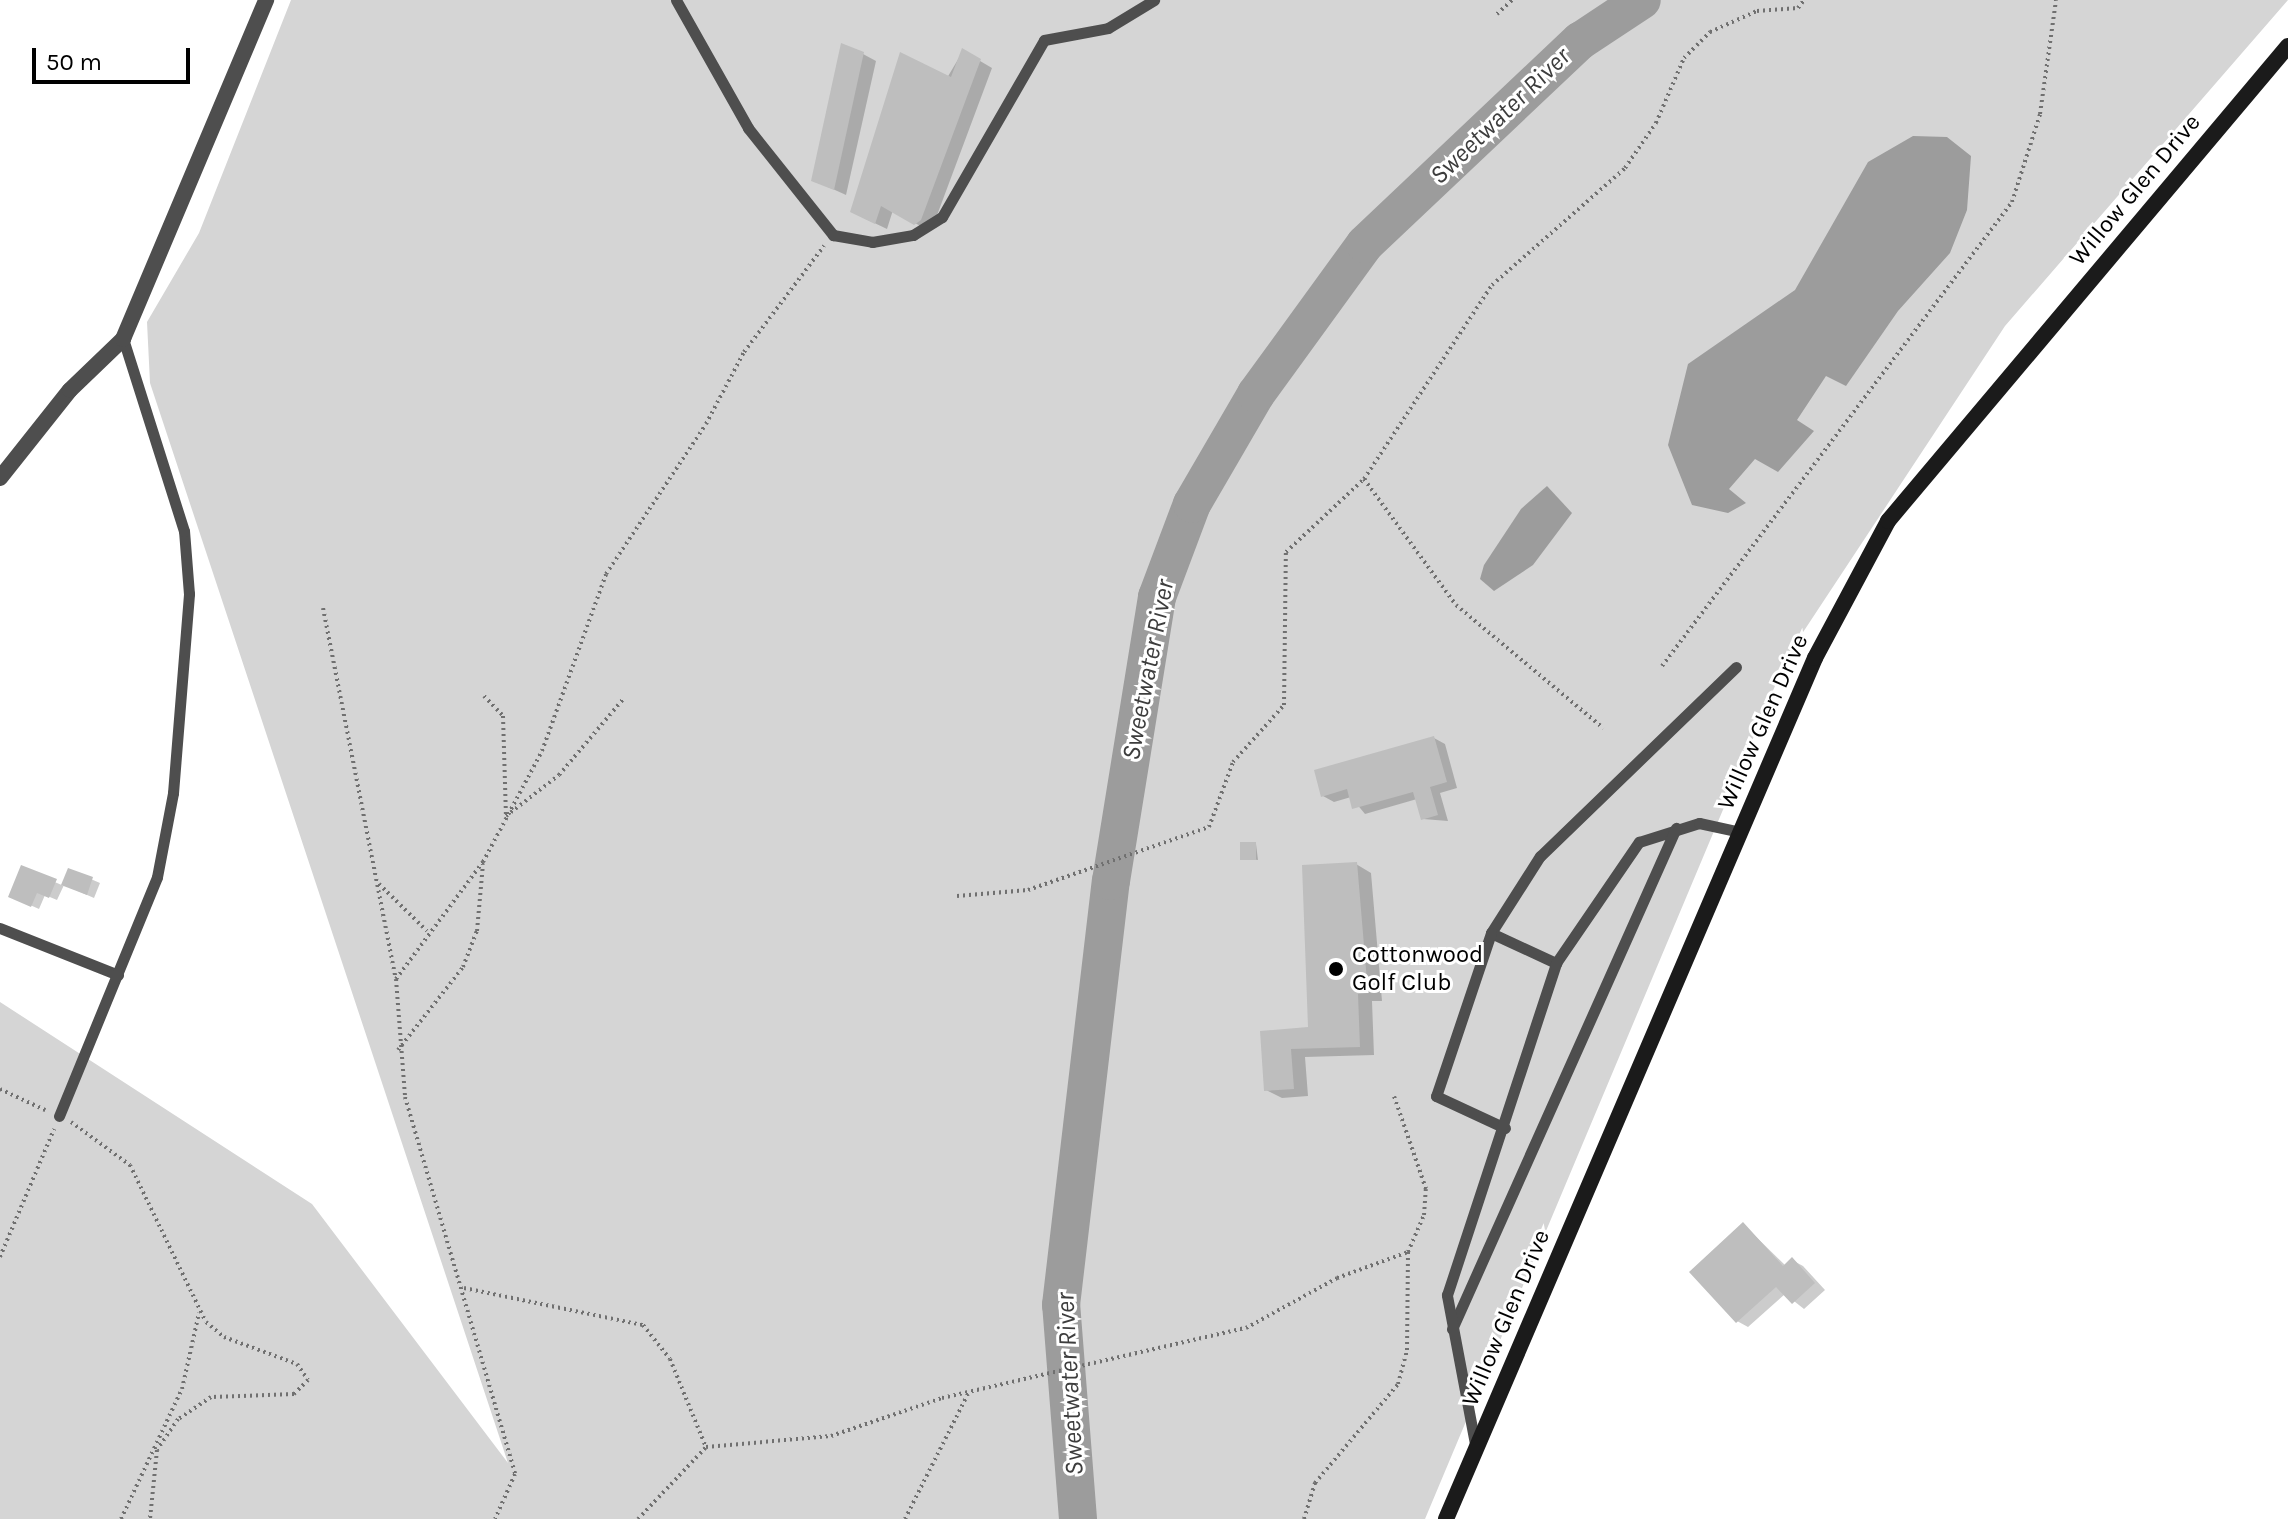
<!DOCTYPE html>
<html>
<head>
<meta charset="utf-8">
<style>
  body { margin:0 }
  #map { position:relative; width:2288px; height:1519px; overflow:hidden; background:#fff; font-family:Karla,sans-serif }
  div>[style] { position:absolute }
  .green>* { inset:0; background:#d5d5d5 }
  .water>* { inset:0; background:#9c9c9c }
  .shadow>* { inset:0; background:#0003 }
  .river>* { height:38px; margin:-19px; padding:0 19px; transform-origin:19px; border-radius:19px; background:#9c9c9c }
  .building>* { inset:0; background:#bebebe }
  .path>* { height:4px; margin-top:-2px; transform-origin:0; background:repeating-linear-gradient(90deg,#707070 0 2px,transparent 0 6px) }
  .service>* { height:11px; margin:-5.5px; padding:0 5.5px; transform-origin:5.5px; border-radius:5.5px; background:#4e4e4e }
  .minor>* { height:16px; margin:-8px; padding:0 8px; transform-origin:8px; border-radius:8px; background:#4e4e4e }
  .secondary>* { height:16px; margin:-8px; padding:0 8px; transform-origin:8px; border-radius:8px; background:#1b1b1b }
  .dots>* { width:22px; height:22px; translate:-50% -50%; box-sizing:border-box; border:4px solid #fff; border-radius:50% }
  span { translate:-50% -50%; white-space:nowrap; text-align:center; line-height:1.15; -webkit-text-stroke:6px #fff; paint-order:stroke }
  .street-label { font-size:24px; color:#000 }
  .poi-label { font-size:24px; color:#000 }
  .left { translate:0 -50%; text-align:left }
  .water-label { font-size:26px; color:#3d3d3d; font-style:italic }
  .scale { position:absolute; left:32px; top:48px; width:158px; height:36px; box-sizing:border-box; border:4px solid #000; border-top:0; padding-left:10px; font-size:24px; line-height:28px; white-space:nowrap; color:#000; -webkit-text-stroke:6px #fff; paint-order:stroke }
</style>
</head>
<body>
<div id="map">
  <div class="green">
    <i style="clip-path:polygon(291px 0,2288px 0,2005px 326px,1788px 655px,1425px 1519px,0 1519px,0 1002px,312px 1204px,508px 1463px,150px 383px,147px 322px,199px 233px)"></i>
  </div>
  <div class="water">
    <i style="clip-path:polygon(1913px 136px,1947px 137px,1971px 156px,1967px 210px,1950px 253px,1898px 311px,1846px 386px,1826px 376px,1797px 420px,1814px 431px,1778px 472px,1755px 459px,1729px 489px,1746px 503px,1728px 513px,1692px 505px,1668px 445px,1688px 364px,1795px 290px,1868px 162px)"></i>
    <i style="clip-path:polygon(1547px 486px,1572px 513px,1533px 565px,1494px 591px,1480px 579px,1484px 565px,1521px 509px)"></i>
  </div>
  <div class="shadow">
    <i style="clip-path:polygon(963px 51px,992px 68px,933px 226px,927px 230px,893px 210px,887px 229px,864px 218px)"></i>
    <i style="clip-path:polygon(863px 54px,876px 61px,846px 195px,813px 180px)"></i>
    <i style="clip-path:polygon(1434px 738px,1445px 744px,1457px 788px,1440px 793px,1448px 821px,1423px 819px,1417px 799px,1365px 814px,1351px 797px,1334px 802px,1323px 796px)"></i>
    <i style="clip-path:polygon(1256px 844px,1258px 860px,1242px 858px)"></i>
    <i style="clip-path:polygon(1356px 864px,1371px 873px,1382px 1001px,1372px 1001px,1374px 1055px,1305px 1057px,1308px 1096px,1282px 1098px,1266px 1090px,1262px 1033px,1310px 1029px)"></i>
    <i style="clip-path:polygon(22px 868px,64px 886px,70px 870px,100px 883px,94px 898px,64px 885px,57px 900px,45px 895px,39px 909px,10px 896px)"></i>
    <i style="clip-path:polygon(1743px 1224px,1786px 1266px,1792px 1260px,1803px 1266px,1825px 1290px,1804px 1309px,1785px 1294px,1748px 1327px,1737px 1321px)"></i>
  </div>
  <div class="river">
    <i style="left:1078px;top:1519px;width:215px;rotate:-94.5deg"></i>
    <i style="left:1061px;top:1305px;width:427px;rotate:-83.3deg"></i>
    <i style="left:1111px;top:881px;width:288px;rotate:-80.8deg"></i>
    <i style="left:1157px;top:597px;width:99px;rotate:-69.4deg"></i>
    <i style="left:1192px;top:504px;width:127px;rotate:-59.8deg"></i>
    <i style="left:1256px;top:394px;width:185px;rotate:-54deg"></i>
    <i style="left:1365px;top:244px;width:296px;rotate:-43.4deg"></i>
    <i style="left:1580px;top:41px;width:74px;rotate:-33.5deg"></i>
  </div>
  <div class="building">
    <i style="clip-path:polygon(841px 43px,864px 52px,834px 190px,811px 181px)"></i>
    <i style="clip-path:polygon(962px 48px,981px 59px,921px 220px,914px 225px,881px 206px,875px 224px,850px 212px,900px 52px,951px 77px)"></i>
    <i style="clip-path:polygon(1434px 736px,1447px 782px,1430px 787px,1438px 815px,1421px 820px,1413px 792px,1352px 809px,1347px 789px,1321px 797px,1314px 770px)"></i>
    <i style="clip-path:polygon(1240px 842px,1256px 842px,1256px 860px,1240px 860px)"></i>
    <i style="clip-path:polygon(1357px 862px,1368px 993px,1358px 994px,1360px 1047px,1291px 1049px,1294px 1089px,1264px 1091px,1260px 1031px,1308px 1027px,1302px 865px)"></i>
    <i style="clip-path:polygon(21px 865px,57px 879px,49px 898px,37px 893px,31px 907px,8px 897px)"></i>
    <i style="clip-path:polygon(68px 868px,93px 877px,87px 895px,61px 885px)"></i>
    <i style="clip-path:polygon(1743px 1222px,1783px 1266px,1792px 1257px,1815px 1283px,1792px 1304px,1776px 1287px,1736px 1323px,1689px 1272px)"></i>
  </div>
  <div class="path">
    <i style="left:1497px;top:14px;width:21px;rotate:-43deg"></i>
    <i style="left:1364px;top:479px;width:232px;rotate:-56.6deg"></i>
    <i style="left:1492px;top:285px;width:177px;rotate:-41.3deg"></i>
    <i style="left:1625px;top:168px;width:55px;rotate:-55.4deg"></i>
    <i style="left:1656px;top:123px;width:71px;rotate:-66.7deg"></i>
    <i style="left:1684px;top:58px;width:37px;rotate:-45deg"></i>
    <i style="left:1710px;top:32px;width:51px;rotate:-24.1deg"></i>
    <i style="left:1757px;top:11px;width:41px;rotate:-4.2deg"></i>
    <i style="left:1798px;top:8px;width:10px;rotate:-53deg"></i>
    <i style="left:323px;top:608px;width:378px;rotate:78.9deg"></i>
    <i style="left:396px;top:979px;width:118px;rotate:85.6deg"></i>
    <i style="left:405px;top:1097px;width:393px;rotate:73.7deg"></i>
    <i style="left:515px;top:1474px;width:49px;rotate:114deg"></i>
    <i style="left:1662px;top:666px;width:581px;rotate:-52.97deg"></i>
    <i style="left:2012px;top:202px;width:92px;rotate:-72.3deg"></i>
    <i style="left:2040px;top:114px;width:115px;rotate:-82deg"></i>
    <i style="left:484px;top:696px;width:28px;rotate:46deg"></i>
    <i style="left:503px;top:716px;width:100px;rotate:88.3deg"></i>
    <i style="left:506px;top:816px;width:67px;rotate:-37.7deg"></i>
    <i style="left:559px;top:775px;width:101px;rotate:-49.8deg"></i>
    <i style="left:379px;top:884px;width:67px;rotate:44.4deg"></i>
    <i style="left:957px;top:896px;width:71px;rotate:-4.8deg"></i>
    <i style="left:1028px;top:890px;width:192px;rotate:-19.2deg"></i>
    <i style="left:1209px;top:827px;width:69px;rotate:-69.7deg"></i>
    <i style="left:1233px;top:762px;width:76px;rotate:-48.2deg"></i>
    <i style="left:1284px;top:705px;width:153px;rotate:-89.3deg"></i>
    <i style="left:1286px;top:552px;width:107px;rotate:-43.1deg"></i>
    <i style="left:1364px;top:479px;width:156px;rotate:53.9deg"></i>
    <i style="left:1456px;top:605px;width:192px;rotate:39.9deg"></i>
    <i style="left:396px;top:979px;width:146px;rotate:-53.4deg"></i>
    <i style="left:483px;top:862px;width:126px;rotate:-62deg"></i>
    <i style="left:542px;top:751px;width:188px;rotate:-70.1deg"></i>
    <i style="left:606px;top:574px;width:180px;rotate:-56.3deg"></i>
    <i style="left:706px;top:424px;width:81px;rotate:-62.2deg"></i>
    <i style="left:744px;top:352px;width:133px;rotate:-53deg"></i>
    <i style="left:398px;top:1050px;width:105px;rotate:-51.9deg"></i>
    <i style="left:463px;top:967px;width:39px;rotate:-69deg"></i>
    <i style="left:477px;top:931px;width:67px;rotate:-84.9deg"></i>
    <i style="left:0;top:1089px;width:50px;rotate:25deg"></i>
    <i style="left:71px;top:1122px;width:73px;rotate:36.1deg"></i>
    <i style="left:130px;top:1165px;width:174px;rotate:64.2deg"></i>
    <i style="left:206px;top:1322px;width:23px;rotate:40deg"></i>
    <i style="left:224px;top:1337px;width:78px;rotate:20.3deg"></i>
    <i style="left:297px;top:1364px;width:19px;rotate:55deg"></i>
    <i style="left:308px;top:1380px;width:20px;rotate:135deg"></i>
    <i style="left:294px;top:1394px;width:83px;rotate:177.9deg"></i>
    <i style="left:211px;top:1397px;width:40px;rotate:146deg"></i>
    <i style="left:178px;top:1419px;width:37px;rotate:124deg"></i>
    <i style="left:157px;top:1450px;width:69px;rotate:95.8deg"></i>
    <i style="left:0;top:1257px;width:139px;rotate:-67.1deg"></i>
    <i style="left:464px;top:1288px;width:183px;rotate:11.7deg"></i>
    <i style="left:643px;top:1325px;width:43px;rotate:51.5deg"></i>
    <i style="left:670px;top:1359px;width:95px;rotate:67.8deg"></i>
    <i style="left:121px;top:1519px;width:144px;rotate:-64.9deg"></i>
    <i style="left:182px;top:1389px;width:78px;rotate:-77.4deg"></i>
    <i style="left:638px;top:1519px;width:99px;rotate:-46.6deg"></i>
    <i style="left:706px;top:1447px;width:125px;rotate:-5deg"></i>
    <i style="left:831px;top:1436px;width:117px;rotate:-18.9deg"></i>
    <i style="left:942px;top:1398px;width:312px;rotate:-13deg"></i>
    <i style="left:1246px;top:1328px;width:104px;rotate:-28.8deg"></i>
    <i style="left:1337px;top:1278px;width:76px;rotate:-20.1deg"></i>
    <i style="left:1408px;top:1252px;width:40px;rotate:-66.6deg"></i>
    <i style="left:1424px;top:1215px;width:26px;rotate:-86deg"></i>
    <i style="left:1426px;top:1189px;width:98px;rotate:-109deg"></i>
    <i style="left:905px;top:1519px;width:140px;rotate:-63.3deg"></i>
    <i style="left:1304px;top:1519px;width:38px;rotate:-73deg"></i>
    <i style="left:1315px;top:1483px;width:129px;rotate:-50deg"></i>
    <i style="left:1398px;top:1384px;width:35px;rotate:-75deg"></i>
    <i style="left:1407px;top:1350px;width:98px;rotate:-89.4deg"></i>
  </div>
  <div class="service">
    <i style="left:676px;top:0;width:147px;rotate:60.6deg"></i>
    <i style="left:748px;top:128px;width:137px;rotate:51.5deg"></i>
    <i style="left:833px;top:235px;width:40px;rotate:10deg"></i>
    <i style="left:872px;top:242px;width:42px;rotate:-9.7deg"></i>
    <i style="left:913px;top:235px;width:34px;rotate:-32deg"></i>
    <i style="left:942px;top:217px;width:204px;rotate:-60deg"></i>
    <i style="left:1044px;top:40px;width:65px;rotate:-10.6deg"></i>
    <i style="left:1108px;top:28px;width:54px;rotate:-31.3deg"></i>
    <i style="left:1736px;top:667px;width:272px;rotate:136deg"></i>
    <i style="left:1540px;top:856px;width:91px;rotate:122.5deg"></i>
    <i style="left:1491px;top:933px;width:72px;rotate:24.8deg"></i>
    <i style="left:1556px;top:963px;width:147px;rotate:-55.6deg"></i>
    <i style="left:1639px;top:842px;width:63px;rotate:-17.6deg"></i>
    <i style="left:1699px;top:823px;width:43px;rotate:12.1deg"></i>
    <i style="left:0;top:928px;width:127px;rotate:21.7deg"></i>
    <i style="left:1491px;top:933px;width:172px;rotate:108.6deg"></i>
    <i style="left:1436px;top:1096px;width:76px;rotate:24.9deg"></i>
    <i style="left:59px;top:1116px;width:258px;rotate:-67.7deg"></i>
    <i style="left:157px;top:877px;width:86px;rotate:-79.2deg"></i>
    <i style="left:173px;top:793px;width:200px;rotate:-85.4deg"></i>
    <i style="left:189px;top:594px;width:63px;rotate:-94.5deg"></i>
    <i style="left:184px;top:531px;width:201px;rotate:-107.6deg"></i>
    <i style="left:1452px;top:1329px;width:549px;rotate:-65.91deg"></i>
    <i style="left:1476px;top:1449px;width:157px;rotate:-100.7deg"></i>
    <i style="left:1447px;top:1295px;width:349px;rotate:-71.8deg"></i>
  </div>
  <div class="minor">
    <i style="left:0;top:478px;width:112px;rotate:-51.5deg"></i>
    <i style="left:70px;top:390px;width:74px;rotate:-43.9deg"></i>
    <i style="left:123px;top:339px;width:368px;rotate:-67.1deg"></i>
  </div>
  <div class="secondary">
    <i style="left:1446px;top:1519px;width:937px;rotate:-66.8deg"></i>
    <i style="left:1815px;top:658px;width:155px;rotate:-61.9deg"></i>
    <i style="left:1888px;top:521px;width:621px;rotate:-49.9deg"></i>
  </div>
  <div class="dots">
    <i style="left:1336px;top:969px;background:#000"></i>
  </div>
  <div class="street-label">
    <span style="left:2135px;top:190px;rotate:-50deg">Willow Glen Drive</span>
    <span style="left:1763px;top:722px;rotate:-66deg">Willow Glen Drive</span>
    <span style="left:1506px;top:1318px;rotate:-67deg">Willow Glen Drive</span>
  </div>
  <div class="poi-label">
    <span class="left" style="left:1352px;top:969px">Cottonwood<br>Golf Club</span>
  </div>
  <div class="water-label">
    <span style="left:1500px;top:116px;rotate:-44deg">Sweetwater River</span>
    <span style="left:1148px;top:670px;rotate:-79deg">Sweetwater River</span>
    <span style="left:1070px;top:1384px;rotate:-93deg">Sweetwater River</span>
  </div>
  <div class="scale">50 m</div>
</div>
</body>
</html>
